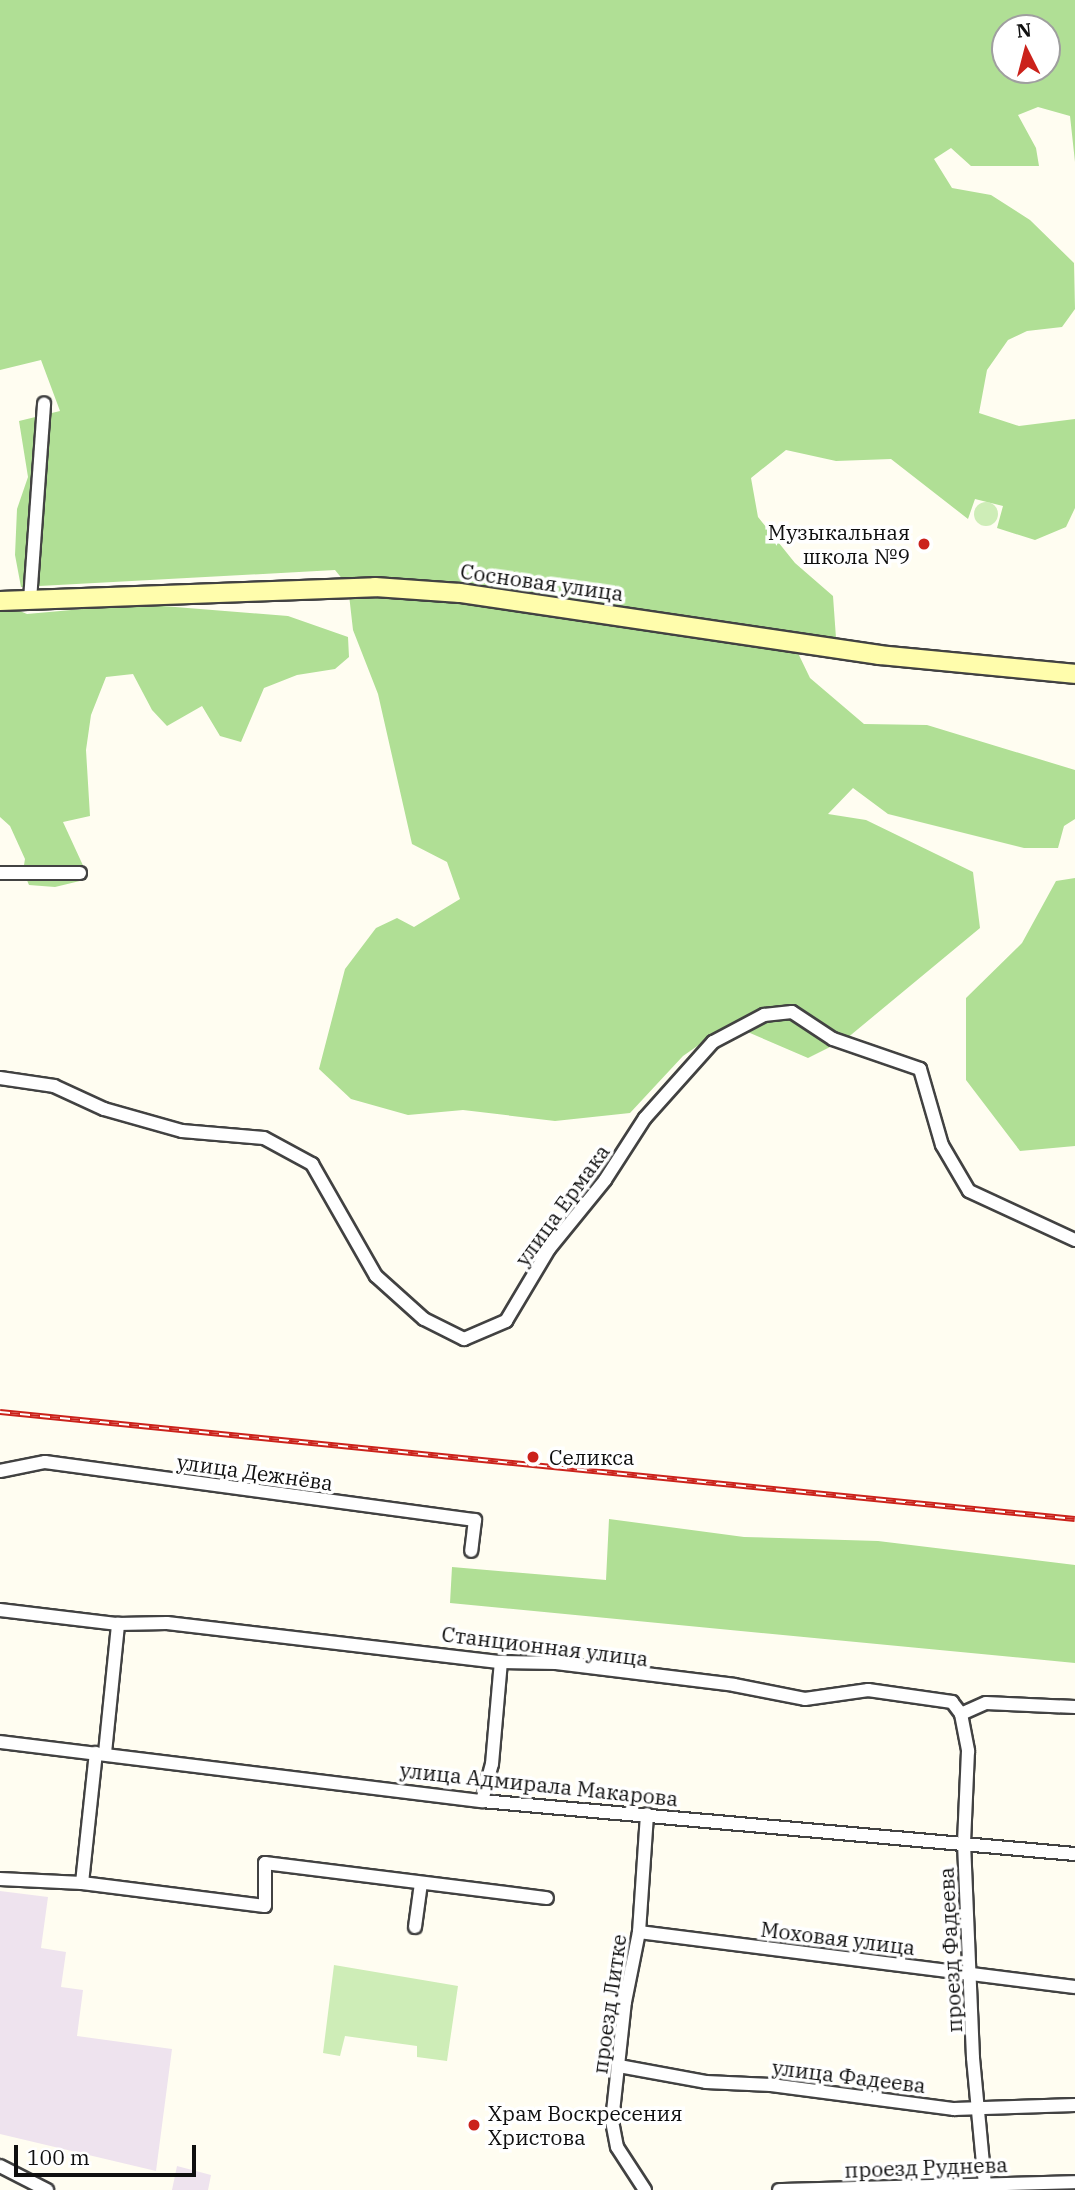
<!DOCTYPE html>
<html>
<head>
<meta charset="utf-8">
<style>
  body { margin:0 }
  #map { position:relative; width:1075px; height:2190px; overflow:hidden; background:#fffdf1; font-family:"IBM Plex Serif",serif }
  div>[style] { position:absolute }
  .industrial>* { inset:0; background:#eee3ee }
  .green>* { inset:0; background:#ceedb7 }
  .round { border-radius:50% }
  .forest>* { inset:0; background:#b0df95 }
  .roads { filter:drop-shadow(2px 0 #424242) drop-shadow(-2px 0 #424242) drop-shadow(0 2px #424242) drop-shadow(0 -2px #424242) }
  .street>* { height:12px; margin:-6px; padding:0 6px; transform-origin:6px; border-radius:6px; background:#fff }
  .secondary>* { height:18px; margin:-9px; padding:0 9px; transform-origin:9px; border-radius:9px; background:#fffdac }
  .rail>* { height:6px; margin-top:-3px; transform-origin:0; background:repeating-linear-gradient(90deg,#fff 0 10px,#cb221b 0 20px); box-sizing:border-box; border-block:2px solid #cb221b }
  .dots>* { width:19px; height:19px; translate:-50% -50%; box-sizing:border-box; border:4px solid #fff; border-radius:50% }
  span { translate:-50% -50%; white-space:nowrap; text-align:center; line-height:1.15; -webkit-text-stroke:7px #fff; paint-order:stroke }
  .poi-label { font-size:21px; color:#0f0f0f }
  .right { translate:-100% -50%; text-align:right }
  .left { translate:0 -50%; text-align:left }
  .street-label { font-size:21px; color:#0f0f0f }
  .north { position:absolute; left:991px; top:14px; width:70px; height:70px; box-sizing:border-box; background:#fff; border:2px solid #9f9f9f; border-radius:50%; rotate:354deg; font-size:19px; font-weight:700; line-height:28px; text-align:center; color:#0f0f0f }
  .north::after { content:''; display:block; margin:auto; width:24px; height:32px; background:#cb221b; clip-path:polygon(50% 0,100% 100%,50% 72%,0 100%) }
  .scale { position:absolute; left:14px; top:2145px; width:182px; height:32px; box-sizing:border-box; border:4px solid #0f0f0f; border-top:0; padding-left:9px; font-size:21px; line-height:24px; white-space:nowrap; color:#0f0f0f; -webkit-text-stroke:5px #fff; paint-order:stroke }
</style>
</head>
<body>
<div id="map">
  <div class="industrial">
    <i style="clip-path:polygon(0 1891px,48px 1897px,41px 1948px,66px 1952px,61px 1987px,83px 1990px,77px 2036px,172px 2049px,156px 2171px,0 2134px)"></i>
    <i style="clip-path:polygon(177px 2166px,211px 2175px,208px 2190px,172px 2190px)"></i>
  </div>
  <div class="green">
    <i class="round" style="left:974px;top:502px;width:24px;height:24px"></i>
    <i style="clip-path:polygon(334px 1965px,458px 1986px,447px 2061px,417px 2057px,417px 2046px,345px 2036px,340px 2056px,323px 2053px)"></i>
  </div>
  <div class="forest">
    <i style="clip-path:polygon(evenodd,0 0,1075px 0,1075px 162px,1070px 116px,1038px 107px,1018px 115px,1036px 148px,1039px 166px,971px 166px,951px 148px,934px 159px,952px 188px,991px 195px,1030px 220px,1074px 263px,1075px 309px,1062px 327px,1027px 331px,1008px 340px,987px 370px,979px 413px,1019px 426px,1075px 419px,1075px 508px,1066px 527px,1035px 540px,997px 528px,1003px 506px,975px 499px,968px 519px,891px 459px,836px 461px,786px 450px,751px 478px,758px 517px,795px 563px,833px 596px,836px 638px,797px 651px,810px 678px,864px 724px,927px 725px,1075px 770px,1075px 819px,1064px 826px,1058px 848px,1024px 848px,888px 814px,853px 788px,828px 814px,866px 820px,973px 872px,980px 928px,846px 1039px,808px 1058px,729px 1024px,683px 1056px,630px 1113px,555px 1121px,463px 1110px,408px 1115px,351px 1099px,319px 1069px,345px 969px,376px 928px,397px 918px,414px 927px,460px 899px,447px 862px,412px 844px,378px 694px,353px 630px,348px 586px,335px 570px,21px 587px,15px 555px,17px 509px,28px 477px,19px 421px,60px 411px,41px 360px,0 370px,0 0,1005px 28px,1047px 28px,1047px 70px,1005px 70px,1005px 28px)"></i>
    <i style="clip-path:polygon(0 591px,10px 607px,27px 614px,138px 604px,288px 616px,348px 637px,349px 657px,335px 669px,297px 675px,264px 688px,241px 742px,220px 736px,202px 706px,167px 726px,152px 710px,133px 674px,106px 677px,91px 715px,86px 750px,90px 816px,63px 822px,86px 872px,84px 880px,55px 887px,29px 885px,23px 871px,25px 859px,10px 826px,0 817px)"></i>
    <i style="clip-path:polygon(1075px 878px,1075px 1146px,1020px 1151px,966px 1080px,966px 998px,1022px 943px,1056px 881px)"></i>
    <i style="clip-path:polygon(609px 1519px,744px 1537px,878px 1541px,1075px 1565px,1075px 1663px,450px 1603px,452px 1567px,606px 1580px)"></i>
  </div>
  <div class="roads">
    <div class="street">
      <i style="left:30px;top:600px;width:197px;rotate:-85.9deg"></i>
      <i style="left:0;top:873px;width:80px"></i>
      <i style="left:0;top:1078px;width:55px;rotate:8.4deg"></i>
      <i style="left:54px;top:1086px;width:55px;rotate:24.7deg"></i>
      <i style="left:104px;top:1109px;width:81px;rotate:15.8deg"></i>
      <i style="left:182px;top:1131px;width:82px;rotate:4.9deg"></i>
      <i style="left:264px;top:1138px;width:55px;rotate:28.4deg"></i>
      <i style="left:312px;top:1164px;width:129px;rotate:60.3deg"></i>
      <i style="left:376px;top:1276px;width:64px;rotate:41.9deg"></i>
      <i style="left:424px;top:1319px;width:45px;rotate:26.6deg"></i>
      <i style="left:464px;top:1339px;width:46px;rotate:-23.2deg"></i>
      <i style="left:506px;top:1321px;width:84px;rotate:-59.2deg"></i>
      <i style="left:549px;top:1249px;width:89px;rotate:-50.9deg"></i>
      <i style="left:605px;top:1180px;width:74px;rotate:-57.2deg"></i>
      <i style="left:645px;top:1118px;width:102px;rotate:-48.2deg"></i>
      <i style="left:713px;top:1042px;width:58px;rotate:-27.9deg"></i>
      <i style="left:764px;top:1015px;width:28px;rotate:-6deg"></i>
      <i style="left:792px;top:1012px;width:49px;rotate:33.4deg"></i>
      <i style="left:833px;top:1039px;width:92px;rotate:19deg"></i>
      <i style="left:920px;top:1069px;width:79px;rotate:73.9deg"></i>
      <i style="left:942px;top:1145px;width:53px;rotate:59.6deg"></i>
      <i style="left:969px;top:1191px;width:117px;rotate:24.8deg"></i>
      <i style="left:0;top:1471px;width:46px;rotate:-11.3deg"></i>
      <i style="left:45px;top:1462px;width:434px;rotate:7.7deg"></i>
      <i style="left:475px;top:1520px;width:31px;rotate:97deg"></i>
      <i style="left:0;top:1610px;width:119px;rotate:6.8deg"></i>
      <i style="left:118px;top:1624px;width:49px;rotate:-1.2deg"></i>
      <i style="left:167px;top:1623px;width:336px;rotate:6.7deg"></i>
      <i style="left:501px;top:1662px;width:55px;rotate:1deg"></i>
      <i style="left:556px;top:1663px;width:179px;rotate:7deg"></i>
      <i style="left:734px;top:1685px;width:72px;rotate:11.2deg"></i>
      <i style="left:805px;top:1699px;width:64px;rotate:-8.1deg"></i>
      <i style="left:868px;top:1690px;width:85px;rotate:8.1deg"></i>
      <i style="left:952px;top:1702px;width:15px;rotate:53deg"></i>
      <i style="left:961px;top:1714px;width:27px;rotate:-24deg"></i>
      <i style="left:986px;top:1703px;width:89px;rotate:2.6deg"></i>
      <i style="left:961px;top:1714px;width:38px;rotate:79deg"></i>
      <i style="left:968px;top:1751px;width:92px;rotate:92.5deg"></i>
      <i style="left:964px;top:1843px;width:215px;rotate:87.6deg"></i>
      <i style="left:973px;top:2058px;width:127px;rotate:84.6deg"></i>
      <i style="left:0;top:1742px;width:486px;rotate:7deg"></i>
      <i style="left:482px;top:1801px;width:595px;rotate:5.11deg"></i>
      <i style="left:105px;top:1753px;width:130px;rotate:-84.2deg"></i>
      <i style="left:482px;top:1801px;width:38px;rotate:-75deg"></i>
      <i style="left:492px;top:1764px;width:102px;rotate:-85deg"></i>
      <i style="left:0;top:1879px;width:82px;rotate:2.8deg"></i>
      <i style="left:82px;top:1883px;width:184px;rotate:7.2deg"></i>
      <i style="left:265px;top:1906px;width:43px;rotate:-90deg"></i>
      <i style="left:265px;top:1863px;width:284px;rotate:7.1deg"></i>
      <i style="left:82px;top:1883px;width:131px;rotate:-83.9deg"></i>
      <i style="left:415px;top:1927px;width:44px;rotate:-82.2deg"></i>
      <i style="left:639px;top:1932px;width:439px;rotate:7.2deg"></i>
      <i style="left:619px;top:2066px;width:88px;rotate:10.4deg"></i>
      <i style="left:706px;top:2082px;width:65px;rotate:2.6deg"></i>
      <i style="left:771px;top:2085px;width:185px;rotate:7.5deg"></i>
      <i style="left:954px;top:2109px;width:121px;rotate:-1.9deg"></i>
      <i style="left:0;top:2166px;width:53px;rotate:27.1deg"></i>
      <i style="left:645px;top:2190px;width:51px;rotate:-123.1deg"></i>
      <i style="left:617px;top:2147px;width:26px;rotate:-101deg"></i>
      <i style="left:612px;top:2121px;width:120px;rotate:-83.8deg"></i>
      <i style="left:625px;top:2002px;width:71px;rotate:-78.7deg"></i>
      <i style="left:639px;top:1932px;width:118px;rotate:-86.1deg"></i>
      <i style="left:779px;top:2190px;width:296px;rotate:-1.5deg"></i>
    </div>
    <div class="secondary">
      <i style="left:0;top:601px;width:375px;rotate:-2.1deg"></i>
      <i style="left:375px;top:587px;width:85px;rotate:4deg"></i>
      <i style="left:460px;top:593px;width:424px;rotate:8.4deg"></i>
      <i style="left:879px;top:655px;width:197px;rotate:5.5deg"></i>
    </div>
  </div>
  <div class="rail">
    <i style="left:0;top:1412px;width:1080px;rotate:5.68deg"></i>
  </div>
  <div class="dots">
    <i style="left:924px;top:544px;background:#cb221b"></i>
    <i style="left:533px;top:1457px;background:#cb221b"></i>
    <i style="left:474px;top:2125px;background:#cb221b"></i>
  </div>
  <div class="poi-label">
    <span class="right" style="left:910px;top:544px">Музыкальная<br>школа №9</span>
    <span class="left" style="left:549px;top:1457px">Селикса</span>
    <span class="left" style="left:488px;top:2125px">Храм Воскресения<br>Христова</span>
  </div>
  <div class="street-label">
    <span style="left:542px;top:582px;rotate:8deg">Сосновая улица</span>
    <span style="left:562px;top:1205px;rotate:-54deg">улица Ермака</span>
    <span style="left:255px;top:1472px;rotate:8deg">улица Дежнёва</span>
    <span style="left:545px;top:1646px;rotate:7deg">Станционная улица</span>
    <span style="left:539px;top:1784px;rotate:6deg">улица Адмирала Макарова</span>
    <span style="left:838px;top:1938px;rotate:7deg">Моховая улица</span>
    <span style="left:950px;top:1950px;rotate:-93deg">проезд Фадеева</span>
    <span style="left:609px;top:2004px;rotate:-82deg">проезд Литке</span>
    <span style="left:849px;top:2076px;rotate:7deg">улица Фадеева</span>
    <span style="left:926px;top:2167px;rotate:-2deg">проезд Руднева</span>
  </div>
  <div class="north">N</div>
  <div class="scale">100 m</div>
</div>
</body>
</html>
